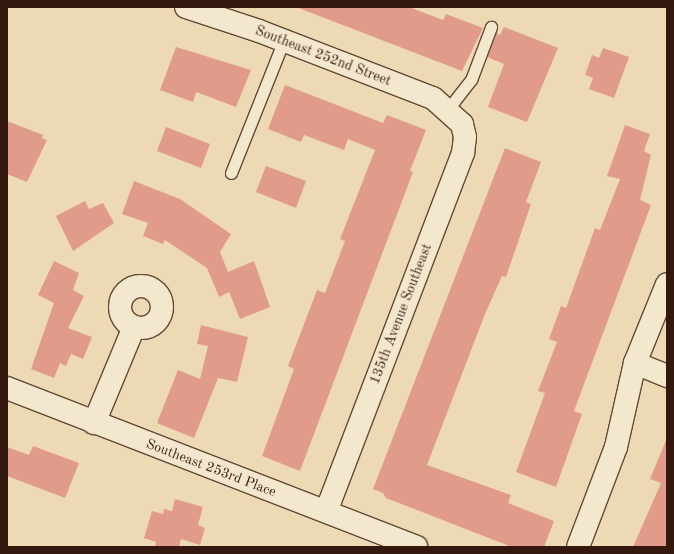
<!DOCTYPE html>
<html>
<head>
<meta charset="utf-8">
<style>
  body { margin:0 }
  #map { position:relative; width:674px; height:554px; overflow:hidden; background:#eddab4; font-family:"Old Standard TT",serif }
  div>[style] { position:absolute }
  .building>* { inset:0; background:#e19b8a }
  .roads { filter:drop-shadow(1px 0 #634837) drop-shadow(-1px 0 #634837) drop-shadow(0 1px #634837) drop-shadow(0 -1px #634837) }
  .service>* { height:11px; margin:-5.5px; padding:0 5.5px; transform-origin:5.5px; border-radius:5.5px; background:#f3e7ce }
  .minor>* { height:22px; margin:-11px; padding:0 11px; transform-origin:11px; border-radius:11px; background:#f3e7ce }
  .minor>.ring { margin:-11px; padding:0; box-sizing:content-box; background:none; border:22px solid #f3e7ce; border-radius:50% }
  span { translate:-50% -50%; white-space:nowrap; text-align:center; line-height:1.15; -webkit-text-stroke:3px #f3e7ce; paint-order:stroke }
  .street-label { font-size:14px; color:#35180d }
  .frame { position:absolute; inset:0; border:8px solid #35180d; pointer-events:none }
</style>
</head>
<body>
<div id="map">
  <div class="building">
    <i style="clip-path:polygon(296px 7px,409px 7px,443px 20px,446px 14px,483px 28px,462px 71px)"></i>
    <i style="clip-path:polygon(504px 27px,558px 48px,527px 122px,488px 107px,504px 64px,487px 57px,496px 33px,500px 35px)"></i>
    <i style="clip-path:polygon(176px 47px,251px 70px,236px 107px,196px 92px,193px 102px,160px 90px)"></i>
    <i style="clip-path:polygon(603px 48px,629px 57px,614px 98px,589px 89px,593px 78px,585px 75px,592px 55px,599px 58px)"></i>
    <i style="clip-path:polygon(285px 85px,383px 123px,387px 115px,426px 130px,410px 171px,413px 172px,300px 471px,262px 456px,294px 369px,288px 366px,317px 290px,325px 293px,345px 241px,340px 239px,375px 150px,348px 139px,344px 150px,304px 135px,301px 142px,268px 129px)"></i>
    <i style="clip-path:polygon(7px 121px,43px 135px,42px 138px,47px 140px,27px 182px,7px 174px)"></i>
    <i style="clip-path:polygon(625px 125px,650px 134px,644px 151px,651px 155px,640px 200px,651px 205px,574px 411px,582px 414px,556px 487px,516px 472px,545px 393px,538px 391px,557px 342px,549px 339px,561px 306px,566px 308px,595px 228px,600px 230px,620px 179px,607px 176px)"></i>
    <i style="clip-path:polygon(166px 127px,210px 144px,201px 168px,157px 151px)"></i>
    <i style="clip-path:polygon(505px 148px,541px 162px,526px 202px,531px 204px,506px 277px,502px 276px,485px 314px,427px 465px,511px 495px,508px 503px,554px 521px,544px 547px,512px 547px,386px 498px,383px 493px,373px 489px)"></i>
    <i style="clip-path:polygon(266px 166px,306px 181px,296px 208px,256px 192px)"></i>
    <i style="clip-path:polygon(134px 181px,180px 199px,231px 234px,220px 252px,228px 272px,254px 261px,270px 307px,240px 319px,229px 292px,219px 297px,207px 268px,165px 240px,163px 244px,143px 236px,148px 223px,122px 214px)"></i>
    <i style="clip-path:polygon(85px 201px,89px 209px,103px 203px,114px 223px,73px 251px,56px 216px)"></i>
    <i style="clip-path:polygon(54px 261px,79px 273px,73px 290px,84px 296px,68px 328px,92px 337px,83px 359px,71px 354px,66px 366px,60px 363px,54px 378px,31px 369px,54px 303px,38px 295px)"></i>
    <i style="clip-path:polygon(201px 325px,248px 337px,237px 382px,218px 378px,194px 438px,157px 423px,178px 370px,200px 379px,208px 346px,197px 344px)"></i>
    <i style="clip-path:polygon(667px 438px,667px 547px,633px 547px,661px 483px,650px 479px)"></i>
    <i style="clip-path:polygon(33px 446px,79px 463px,65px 498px,7px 476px,7px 447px,29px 455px)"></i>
    <i style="clip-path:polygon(175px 499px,203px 507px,198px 525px,205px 528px,200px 545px,181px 539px,179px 547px,155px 547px,156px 542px,144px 538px,152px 511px,163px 514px,164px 509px,172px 511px)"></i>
  </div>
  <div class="roads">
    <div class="service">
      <i style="left:448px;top:109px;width:37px;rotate:-52deg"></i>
      <i style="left:471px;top:80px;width:57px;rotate:-69.3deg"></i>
      <i style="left:231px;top:173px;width:143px;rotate:-68.3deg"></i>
    </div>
    <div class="minor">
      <i style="left:186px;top:7px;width:77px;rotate:18.2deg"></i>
      <i style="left:259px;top:31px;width:186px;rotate:21.1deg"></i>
      <i style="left:433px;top:98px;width:39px;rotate:42deg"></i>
      <i style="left:462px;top:124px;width:13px;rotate:77deg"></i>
      <i style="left:465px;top:137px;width:16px;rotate:97deg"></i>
      <i style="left:463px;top:153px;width:383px;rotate:110.9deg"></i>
      <i class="ring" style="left:120px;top:286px;width:20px;height:20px"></i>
      <i style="left:635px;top:363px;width:35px;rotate:22deg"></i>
      <i style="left:7px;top:388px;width:439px;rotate:21.2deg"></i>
      <i style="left:94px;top:423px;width:104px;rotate:-67.4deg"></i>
      <i style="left:578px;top:547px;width:107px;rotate:-69.2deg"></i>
      <i style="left:616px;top:447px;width:86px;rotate:-77.3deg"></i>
      <i style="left:635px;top:363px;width:85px;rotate:-67.9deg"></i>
    </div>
  </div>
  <div class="street-label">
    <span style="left:323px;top:56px;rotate:21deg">Southeast 252nd Street</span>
    <span style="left:401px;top:314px;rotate:-69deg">135th Avenue Southeast</span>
    <span style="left:211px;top:468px;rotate:21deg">Southeast 253rd Place</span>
  </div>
  <div class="frame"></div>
</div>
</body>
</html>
